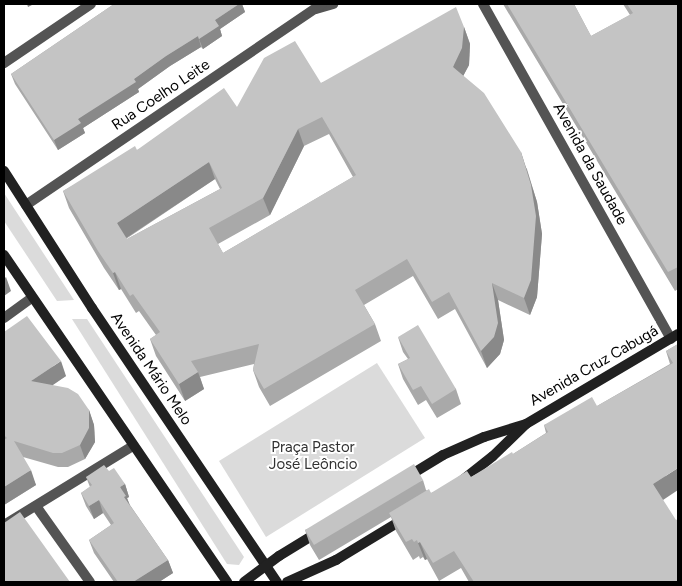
<!DOCTYPE html>
<html>
<head>
<meta charset="utf-8">
<style>
  body { margin:0 }
  #map { position:relative; width:682px; height:586px; overflow:hidden; background:#fff; font-family:Figtree,sans-serif }
  div>[style] { position:absolute }
  .green>* { inset:0; background:#dbdbdb }
  .service>* { height:10px; margin:-5px; padding:0 5px; transform-origin:5px; border-radius:5px; background:#545454 }
  .minor>* { height:10px; margin:-5px; padding:0 5px; transform-origin:5px; border-radius:5px; background:#545454 }
  .tertiary>* { height:10px; margin:-5px; padding:0 5px; transform-origin:5px; border-radius:5px; background:#545454 }
  .secondary>* { height:10px; margin:-5px; padding:0 5px; transform-origin:5px; border-radius:5px; background:#212121 }
  .wall>* { inset:0; background:#a9a9a9 }
  .shaded-wall>* { inset:0; background:#898989 }
  .building>* { inset:0; background:#c4c4c4 }
  span { translate:-50% -50%; white-space:nowrap; text-align:center; line-height:1.15; -webkit-text-stroke:4px #fff; paint-order:stroke }
  .street-label { font-size:15px; color:#000 }
  .park-label { font-size:15px; color:#323232 }
  .frame { position:absolute; inset:0; border:5px solid #000; pointer-events:none }
</style>
</head>
<body>
<div id="map">
  <div class="green">
    <i style="clip-path:polygon(4px 193px,74px 300px,57px 301px,4px 221px)"></i>
    <i style="clip-path:polygon(72px 319px,87px 319px,244px 557px,239px 565px,227px 564px)"></i>
    <i style="clip-path:polygon(377px 363px,425px 438px,266px 537px,219px 461px)"></i>
  </div>
  <div class="service">
    <i style="left:36px;top:506px;width:93px;rotate:54.6deg"></i>
  </div>
  <div class="minor">
    <i style="left:316px;top:9px;width:18px;rotate:-16deg"></i>
    <i style="left:4px;top:63px;width:105px;rotate:-34.1deg"></i>
    <i style="left:26px;top:205px;width:358px;rotate:-34.2deg"></i>
    <i style="left:4px;top:525px;width:151px;rotate:-31.5deg"></i>
  </div>
  <div class="tertiary">
    <i style="left:483px;top:4px;width:384px;rotate:60.7deg"></i>
    <i style="left:4px;top:318px;width:34px;rotate:-36deg"></i>
  </div>
  <div class="secondary">
    <i style="left:4px;top:171px;width:163px;rotate:57.3deg"></i>
    <i style="left:92px;top:308px;width:331px;rotate:56deg"></i>
    <i style="left:4px;top:255px;width:396px;rotate:55.7deg"></i>
    <i style="left:407px;top:477px;width:42px;rotate:-31.4deg"></i>
    <i style="left:443px;top:455px;width:45px;rotate:-23.7deg"></i>
    <i style="left:484px;top:437px;width:44px;rotate:-17.2deg"></i>
    <i style="left:526px;top:424px;width:177px;rotate:-30.6deg"></i>
    <i style="left:459px;top:483px;width:43px;rotate:-38.5deg"></i>
    <i style="left:493px;top:456px;width:45px;rotate:-44.1deg"></i>
    <i style="left:244px;top:582px;width:44px;rotate:-36.6deg"></i>
    <i style="left:279px;top:556px;width:46px;rotate:-31.6deg"></i>
    <i style="left:287px;top:582px;width:54px;rotate:-24.2deg"></i>
    <i style="left:336px;top:560px;width:81px;rotate:-31.3deg"></i>
  </div>
  <div class="wall">
    <i style="clip-path:polygon(114px 4px,242px 4px,245px 12px,220px 29px,222px 36px,203px 49px,201px 47px,170px 66px,138px 89px,139px 92px,83px 128px,85px 133px,58px 150px,15px 84px,11px 74px)"></i>
    <i style="clip-path:polygon(503px 4px,574px 4px,591px 36px,630px 15px,623px 4px,678px 4px,678px 289px,675px 291px)"></i>
    <i style="clip-path:polygon(evenodd,464px 27px,470px 44px,469px 65px,463px 76px,527px 169px,537px 202px,542px 234px,537px 297px,530px 315px,498px 300px,504px 340px,500px 354px,487px 368px,455px 309px,438px 319px,413px 276px,364px 305px,375px 324px,381px 341px,270px 406px,259px 387px,253px 370px,254px 364px,200px 377px,204px 389px,185px 401px,156px 356px,150px 339px,156px 335px,139px 311px,136px 313px,121px 289px,119px 290px,104px 268px,69px 208px,63px 191px,137px 150px,237px 107px,321px 83px,464px 27px,329px 134px,353px 177px,223px 253px,218px 244px,270px 215px,304px 146px,329px 134px,464px 27px,215px 179px,220px 189px,127px 239px,126px 239px,215px 179px)"></i>
    <i style="clip-path:polygon(4px 332px,66px 376px,52px 385px,89px 410px,94px 425px,95px 442px,85px 459px,68px 467px,58px 467px,23px 457px,36px 485px,4px 505px)"></i>
    <i style="clip-path:polygon(398px 337px,456px 389px,461px 404px,437px 418px,426px 400px,418px 405px,403px 379px,398px 364px,408px 359px,403px 352px)"></i>
    <i style="clip-path:polygon(678px 344px,663px 500px,678px 582px,469px 582px,461px 568px,439px 581px,427px 559px,425px 560px,423px 557px,420px 559px,419px 556px,413px 560px,396px 531px,391px 517px,319px 560px,310px 545px,305px 530px,423px 480px,426px 490px,431px 493px,471px 477px,513px 454px,546px 433px,544px 425px,597px 406px,670px 364px,666px 351px)"></i>
    <i style="clip-path:polygon(109px 471px,125px 484px,129px 497px,127px 498px,130px 505px,168px 560px,173px 573px,159px 582px,114px 582px,94px 553px,89px 540px,111px 525px,103px 513px,94px 519px,86px 506px,81px 493px,90px 487px,86px 477px)"></i>
  </div>
  <div class="shaded-wall">
    <i style="clip-path:polygon(27px 4px,34px 4px,28px 7px)"></i>
    <i style="clip-path:polygon(239px 4px,242px 4px,245px 12px,220px 29px,222px 36px,203px 49px,199px 39px,215px 20px)"></i>
    <i style="clip-path:polygon(464px 27px,470px 44px,469px 65px,459px 84px,453px 67px)"></i>
    <i style="clip-path:polygon(198px 36px,201px 47px,170px 66px,138px 89px,139px 92px,83px 128px,85px 133px,58px 150px,54px 140px,78px 119px,166px 56px)"></i>
    <i style="clip-path:polygon(298px 129px,304px 146px,270px 215px,263px 198px)"></i>
    <i style="clip-path:polygon(521px 152px,537px 202px,542px 234px,537px 297px,530px 315px,524px 298px)"></i>
    <i style="clip-path:polygon(209px 162px,215px 179px,123px 240px,117px 223px)"></i>
    <i style="clip-path:polygon(115px 272px,121px 289px,119px 290px,113px 273px)"></i>
    <i style="clip-path:polygon(6px 277px,11px 291px,4px 296px,4px 279px)"></i>
    <i style="clip-path:polygon(492px 283px,498px 300px,504px 340px,500px 354px,487px 368px,481px 351px)"></i>
    <i style="clip-path:polygon(61px 361px,66px 376px,37px 396px,31px 381px)"></i>
    <i style="clip-path:polygon(198px 372px,204px 389px,185px 401px,179px 384px)"></i>
    <i style="clip-path:polygon(89px 410px,94px 425px,95px 442px,85px 459px,80px 445px)"></i>
    <i style="clip-path:polygon(678px 468px,678px 490px,660px 502px,653px 484px)"></i>
    <i style="clip-path:polygon(31px 470px,36px 485px,4px 505px,4px 487px)"></i>
    <i style="clip-path:polygon(125px 484px,129px 497px,127px 498px,131px 509px,125px 500px,120px 487px)"></i>
    <i style="clip-path:polygon(99px 500px,103px 513px,94px 519px,89px 506px)"></i>
    <i style="clip-path:polygon(420px 542px,427px 559px,425px 560px,418px 543px)"></i>
    <i style="clip-path:polygon(168px 560px,173px 573px,159px 582px,133px 582px)"></i>
  </div>
  <div class="building">
    <i style="clip-path:polygon(114px 4px,239px 4px,215px 20px,219px 26px,199px 39px,198px 36px,166px 56px,134px 79px,136px 82px,78px 119px,81px 123px,54px 140px,11px 74px)"></i>
    <i style="clip-path:polygon(507px 4px,574px 4px,591px 36px,633px 13px,627px 4px,678px 4px,678px 267px,668px 272px)"></i>
    <i style="clip-path:polygon(evenodd,456px 7px,464px 27px,462px 48px,453px 67px,484px 93px,521px 152px,531px 185px,536px 216px,531px 280px,524px 298px,492px 283px,498px 323px,494px 337px,481px 351px,449px 292px,432px 302px,407px 259px,355px 290px,375px 324px,264px 389px,253px 370px,259px 344px,191px 361px,198px 372px,179px 384px,150px 339px,160px 332px,133px 294px,130px 296px,115px 272px,113px 273px,98px 251px,63px 191px,135px 146px,137px 150px,224px 88px,237px 107px,264px 58px,295px 41px,321px 83px,456px 7px,322px 117px,356px 175px,223px 253px,209px 228px,263px 198px,298px 129px,322px 117px,456px 7px,209px 162px,222px 188px,127px 239px,117px 223px,209px 162px)"></i>
    <i style="clip-path:polygon(27px 316px,61px 361px,31px 381px,68px 388px,78px 394px,89px 410px,89px 428px,80px 445px,62px 453px,53px 453px,14px 441px,31px 470px,4px 487px,4px 440px,7px 438px,4px 435px,4px 332px)"></i>
    <i style="clip-path:polygon(418px 325px,456px 389px,432px 404px,421px 386px,413px 390px,398px 364px,410px 358px,398px 337px)"></i>
    <i style="clip-path:polygon(678px 344px,678px 468px,653px 484px,676px 520px,678px 519px,678px 582px,474px 582px,454px 551px,433px 563px,420px 542px,418px 543px,417px 540px,414px 542px,412px 539px,406px 542px,389px 513px,429px 489px,431px 493px,467px 471px,471px 477px,512px 452px,513px 454px,548px 432px,544px 425px,592px 397px,597px 406px,673px 363px,666px 351px)"></i>
    <i style="clip-path:polygon(414px 464px,423px 480px,314px 545px,305px 530px)"></i>
    <i style="clip-path:polygon(104px 465px,109px 471px,114px 468px,125px 484px,120px 487px,126px 496px,124px 497px,168px 560px,133px 582px,118px 582px,89px 540px,114px 523px,99px 500px,89px 506px,81px 493px,92px 485px,86px 477px)"></i>
    <i style="clip-path:polygon(20px 512px,70px 582px,4px 582px,4px 523px)"></i>
  </div>
  <div class="street-label">
    <span style="left:161px;top:95px;rotate:-34deg">Rua Coelho Leite</span>
    <span style="left:590px;top:164px;rotate:61deg">Avenida da Saudade</span>
    <span style="left:594px;top:366px;rotate:-30deg">Avenida Cruz Cabugá</span>
    <span style="left:151px;top:369px;rotate:56deg">Avenida Mário Melo</span>
  </div>
  <div class="park-label">
    <span style="left:313px;top:456px">Praça Pastor<br>José Leôncio</span>
  </div>
  <div class="frame"></div>
</div>
</body>
</html>
